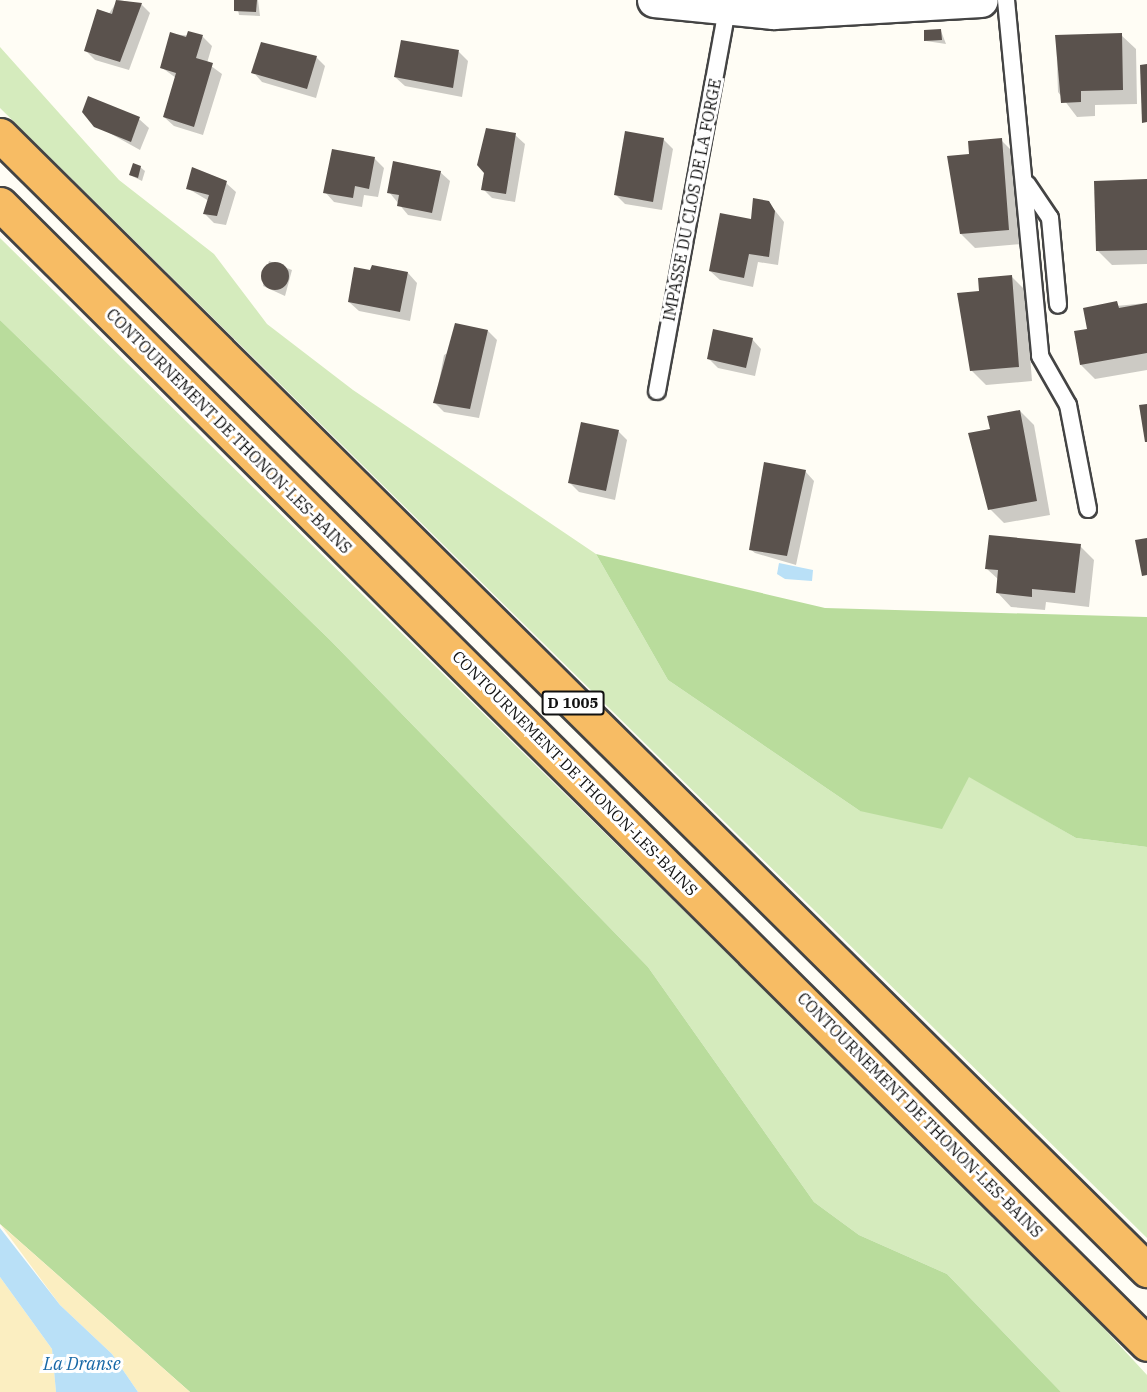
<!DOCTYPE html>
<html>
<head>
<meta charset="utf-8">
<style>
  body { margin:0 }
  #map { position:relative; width:1147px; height:1392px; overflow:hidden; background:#fffdf5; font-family:"IBM Plex Serif",serif }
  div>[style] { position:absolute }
  .green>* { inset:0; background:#d5ebbd }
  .forest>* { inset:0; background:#b9dc9c }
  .sand>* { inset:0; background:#fbeec1 }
  .water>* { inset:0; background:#b9e0f7 }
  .shadow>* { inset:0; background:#0003 }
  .building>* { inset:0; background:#5a524d }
  .round { border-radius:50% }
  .roads { filter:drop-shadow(2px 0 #444) drop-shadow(-2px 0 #444) drop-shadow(0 2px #444) drop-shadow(0 -2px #444) }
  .service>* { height:16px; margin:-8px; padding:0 8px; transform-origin:8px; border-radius:8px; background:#fff }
  .minor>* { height:33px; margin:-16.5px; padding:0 16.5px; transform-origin:16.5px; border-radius:16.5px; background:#fff }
  .trunk>* { height:33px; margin:-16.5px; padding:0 16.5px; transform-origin:16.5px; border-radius:16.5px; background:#f7bc64 }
  span { translate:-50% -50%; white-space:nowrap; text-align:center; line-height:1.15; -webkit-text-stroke:6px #fff; paint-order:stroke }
  .shield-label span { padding:2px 4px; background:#fff; border:2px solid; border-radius:4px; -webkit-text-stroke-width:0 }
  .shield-label { font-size:15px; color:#111; font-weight:700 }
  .street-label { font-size:16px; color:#111 }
  .water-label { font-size:18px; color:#1768a6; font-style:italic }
</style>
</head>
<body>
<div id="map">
  <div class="green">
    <i style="clip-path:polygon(0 47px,119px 180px,214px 254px,267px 324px,353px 390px,596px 554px,668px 680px,860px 811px,969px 776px,1076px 838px,1147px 847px,1147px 1238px,0 108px)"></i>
    <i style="clip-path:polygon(0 238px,1063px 1284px,1147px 1375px,1147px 1392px,1061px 1392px,947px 1274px,859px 1235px,814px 1202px,648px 967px,331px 641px,0 320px)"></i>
  </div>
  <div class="forest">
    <i style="clip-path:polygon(0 320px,331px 641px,648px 967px,814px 1202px,859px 1235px,947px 1274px,1061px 1392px,190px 1392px,0 1224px)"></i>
    <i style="clip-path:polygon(596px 554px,825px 608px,1147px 617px,1147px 847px,1076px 838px,969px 777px,942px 829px,860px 811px,668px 680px)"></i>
  </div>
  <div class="sand">
    <i style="clip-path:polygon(0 1224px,190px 1392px,138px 1392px,112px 1354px,60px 1305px)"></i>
    <i style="clip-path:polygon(0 1277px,52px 1349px,56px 1392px,0 1392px)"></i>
  </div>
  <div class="water">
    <i style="clip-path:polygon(779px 563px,813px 570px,812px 581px,785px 579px,777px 574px)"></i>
    <i style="clip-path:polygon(0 1228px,60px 1305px,112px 1354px,138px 1392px,56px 1392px,52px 1349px,0 1277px)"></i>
  </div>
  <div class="shadow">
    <i style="clip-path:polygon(118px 0,141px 4px,150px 13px,129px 70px,95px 60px,85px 50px)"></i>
    <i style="clip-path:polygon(236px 0,258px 0,260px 16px,239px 15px)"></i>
    <i style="clip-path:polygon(941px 31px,946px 44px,926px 41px)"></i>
    <i style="clip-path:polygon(171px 34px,203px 37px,212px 46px,207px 63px,222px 74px,203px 135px,174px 126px,164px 117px,176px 78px,161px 67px)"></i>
    <i style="clip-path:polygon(1121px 35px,1136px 49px,1137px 104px,1095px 105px,1095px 116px,1077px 117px,1058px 92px,1056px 36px)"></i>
    <i style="clip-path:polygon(402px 41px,459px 52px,468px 61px,462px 97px,405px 86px,395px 77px)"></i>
    <i style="clip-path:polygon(316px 57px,325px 66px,316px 98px,262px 82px,253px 72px)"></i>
    <i style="clip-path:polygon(89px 98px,139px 119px,149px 128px,140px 150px,95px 125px)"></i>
    <i style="clip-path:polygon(515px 135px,525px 144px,515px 202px,492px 198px,483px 189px)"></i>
    <i style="clip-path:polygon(663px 139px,673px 149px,662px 210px,625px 204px,616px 195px)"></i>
    <i style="clip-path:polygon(1001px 140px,1015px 154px,1022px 244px,975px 248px,961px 234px,971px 156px)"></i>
    <i style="clip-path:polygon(374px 158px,384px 168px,378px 197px,364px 195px,362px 207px,334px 202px,325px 192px)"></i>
    <i style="clip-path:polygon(140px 167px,145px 171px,142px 181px,130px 175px)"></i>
    <i style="clip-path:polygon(440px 172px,450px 181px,441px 221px,408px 215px,389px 192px)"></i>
    <i style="clip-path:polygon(1147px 181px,1147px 264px,1112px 265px,1098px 251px)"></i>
    <i style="clip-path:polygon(226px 183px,236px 192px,226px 225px,214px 223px,205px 214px,209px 201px,187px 188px)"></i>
    <i style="clip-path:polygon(769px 203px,784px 222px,778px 265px,758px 262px,753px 287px,720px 280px,710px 271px)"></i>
    <i style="clip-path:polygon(269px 261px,292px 270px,285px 296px,263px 286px)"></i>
    <i style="clip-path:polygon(408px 273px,417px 283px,410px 321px,359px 311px,349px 302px)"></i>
    <i style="clip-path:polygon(1011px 276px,1025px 290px,1032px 381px,986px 385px,971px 370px,981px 292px)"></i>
    <i style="clip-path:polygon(1147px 303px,1147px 370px,1095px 379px,1081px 365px,1089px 330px,1085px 309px)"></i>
    <i style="clip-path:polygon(488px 331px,497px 340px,479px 418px,444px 412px,435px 403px,444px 355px)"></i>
    <i style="clip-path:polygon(752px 339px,761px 349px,755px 376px,718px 368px,709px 359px)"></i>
    <i style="clip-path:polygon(1020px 411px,1034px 425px,1050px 515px,1004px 523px,990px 509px,991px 430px)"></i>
    <i style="clip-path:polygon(618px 431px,627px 440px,615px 500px,579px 492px,570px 483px)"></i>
    <i style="clip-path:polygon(805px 471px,814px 481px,796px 565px,755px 553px,750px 549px)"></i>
    <i style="clip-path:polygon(1080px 546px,1094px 560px,1089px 607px,1046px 602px,1045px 610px,1011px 607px,997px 592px,999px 580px,987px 569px)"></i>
  </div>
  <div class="building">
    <i style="clip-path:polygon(116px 0,142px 3px,120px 62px,84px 51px,97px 9px,112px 14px)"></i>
    <i style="clip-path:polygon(234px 0,257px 0,256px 12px,234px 11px)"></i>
    <i style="clip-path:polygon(941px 29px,942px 40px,924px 41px,924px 30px)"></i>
    <i style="clip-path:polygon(188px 31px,203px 35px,196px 58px,213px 63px,194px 127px,163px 117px,176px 73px,160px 68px,170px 32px,186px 37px)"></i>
    <i style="clip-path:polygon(1122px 33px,1123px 90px,1081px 91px,1081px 102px,1061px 103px,1055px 35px)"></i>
    <i style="clip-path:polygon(401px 40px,459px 50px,453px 88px,394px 77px)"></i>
    <i style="clip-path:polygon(261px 42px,317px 56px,307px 89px,251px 73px)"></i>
    <i style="clip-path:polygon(1147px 64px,1147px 122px,1142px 123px,1140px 65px)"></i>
    <i style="clip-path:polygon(88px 96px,140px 117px,131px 142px,94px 127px,82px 112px)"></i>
    <i style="clip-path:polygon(486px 128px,516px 133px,506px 194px,481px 190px,484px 173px,477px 165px)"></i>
    <i style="clip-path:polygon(625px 131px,664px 138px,653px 202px,614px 195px)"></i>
    <i style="clip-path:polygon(1002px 138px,1009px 230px,960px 234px,947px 156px,969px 154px,968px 141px)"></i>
    <i style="clip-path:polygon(332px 149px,375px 157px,369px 189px,355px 186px,353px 198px,323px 193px)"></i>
    <i style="clip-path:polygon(393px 161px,441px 171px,432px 213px,397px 206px,399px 195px,387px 193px)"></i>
    <i style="clip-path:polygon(133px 163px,141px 166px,138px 178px,129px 175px)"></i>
    <i style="clip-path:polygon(192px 167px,227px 181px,217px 216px,203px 214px,209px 195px,186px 189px)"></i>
    <i style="clip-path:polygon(1147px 179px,1147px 250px,1096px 251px,1094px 181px)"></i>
    <i style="clip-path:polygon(753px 198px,769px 201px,775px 211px,769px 257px,749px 254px,744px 278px,709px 271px,720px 213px,751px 219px)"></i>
    <i class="round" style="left:261px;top:262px;width:28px;height:28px"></i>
    <i style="clip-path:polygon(372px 265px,408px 272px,400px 312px,348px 302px,354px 267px,370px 270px)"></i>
    <i style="clip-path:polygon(1012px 275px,1019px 367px,970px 371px,957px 293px,979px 291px,978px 278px)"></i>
    <i style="clip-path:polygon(1117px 301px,1119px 308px,1147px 303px,1147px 353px,1080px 365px,1074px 331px,1087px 329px,1083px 308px)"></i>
    <i style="clip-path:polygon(455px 323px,488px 330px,470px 409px,433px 403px)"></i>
    <i style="clip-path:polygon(713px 329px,753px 338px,746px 368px,707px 359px)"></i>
    <i style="clip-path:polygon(1147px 404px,1147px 442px,1145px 442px,1139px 405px)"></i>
    <i style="clip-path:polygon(1020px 410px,1037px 501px,988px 510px,968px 433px,990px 429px,987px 416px)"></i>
    <i style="clip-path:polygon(581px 422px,619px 430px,606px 491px,568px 483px)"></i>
    <i style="clip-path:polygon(764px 462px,806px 470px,787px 556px,749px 550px)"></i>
    <i style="clip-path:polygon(989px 535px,1081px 544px,1075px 593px,1032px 589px,1032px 597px,996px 593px,998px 570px,985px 569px)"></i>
    <i style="clip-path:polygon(1147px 538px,1147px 575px,1142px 576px,1135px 540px)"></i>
  </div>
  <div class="roads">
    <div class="service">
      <i style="left:1006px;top:0;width:358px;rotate:84.5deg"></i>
      <i style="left:1040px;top:356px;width:56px;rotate:60.3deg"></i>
      <i style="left:1068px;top:405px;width:106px;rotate:79.1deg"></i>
      <i style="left:1027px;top:184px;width:41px;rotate:55.9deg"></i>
      <i style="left:1050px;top:218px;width:87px;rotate:84.7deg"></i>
      <i style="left:657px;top:391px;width:387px;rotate:-79.6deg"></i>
    </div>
    <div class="minor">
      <i style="left:654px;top:0;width:120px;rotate:5.8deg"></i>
      <i style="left:773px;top:12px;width:208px;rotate:-3.3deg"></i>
    </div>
    <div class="trunk">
      <i style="left:0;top:135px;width:1614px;rotate:44.7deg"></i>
      <i style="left:0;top:204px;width:1617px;rotate:44.82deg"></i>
    </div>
  </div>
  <div class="shield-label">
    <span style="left:573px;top:703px">D 1005</span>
  </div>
  <div class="street-label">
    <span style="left:692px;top:200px;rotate:-79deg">IMPASSE DU CLOS DE LA FORGE</span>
    <span style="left:229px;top:431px;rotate:45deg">CONTOURNEMENT DE THONON-LES-BAINS</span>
    <span style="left:575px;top:773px;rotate:45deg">CONTOURNEMENT DE THONON-LES-BAINS</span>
    <span style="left:920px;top:1115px;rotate:45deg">CONTOURNEMENT DE THONON-LES-BAINS</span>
  </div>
  <div class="water-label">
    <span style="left:82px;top:1364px">La Dranse</span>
  </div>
</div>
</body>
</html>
